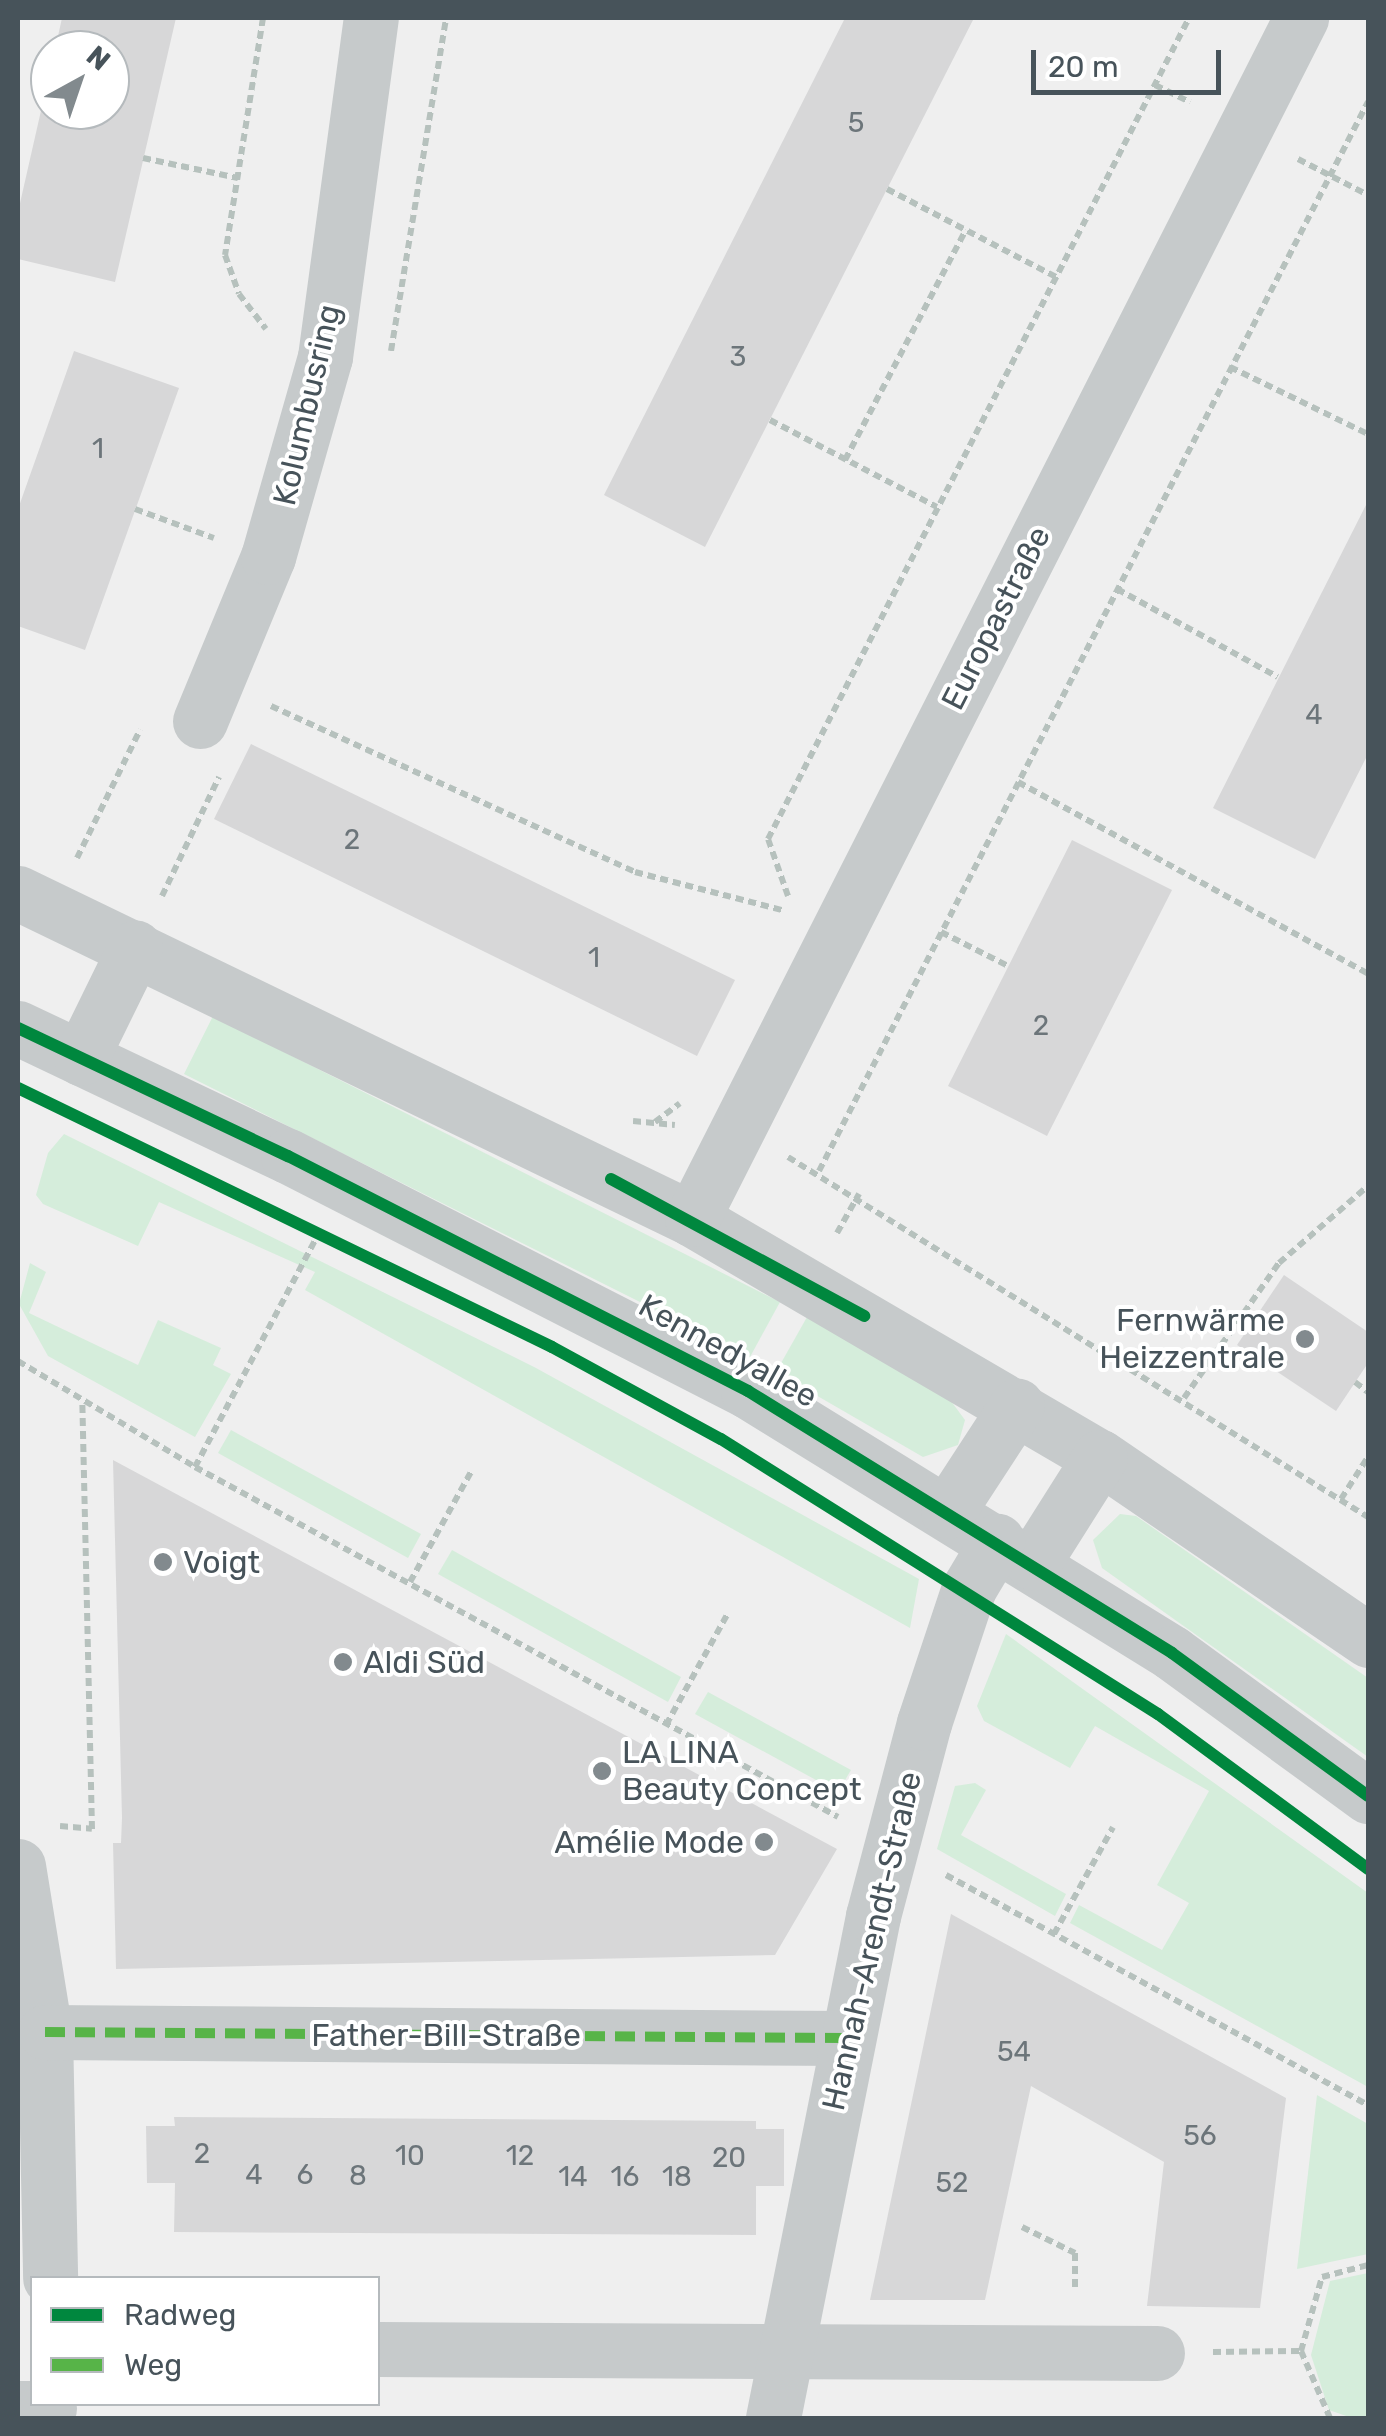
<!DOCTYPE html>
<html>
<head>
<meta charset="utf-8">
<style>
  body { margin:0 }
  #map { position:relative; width:1386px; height:2436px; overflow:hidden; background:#efefef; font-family:Rubik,sans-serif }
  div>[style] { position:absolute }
  .green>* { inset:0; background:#d5eddb }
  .building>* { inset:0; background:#d7d7d8 }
  .path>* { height:6px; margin-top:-3px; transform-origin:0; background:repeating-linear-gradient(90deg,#b6c1bd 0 8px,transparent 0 13px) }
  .minor>* { height:55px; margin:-27.5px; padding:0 27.5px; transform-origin:27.5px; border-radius:27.5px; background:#c6cacb }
  .quiet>* { height:10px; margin-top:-5px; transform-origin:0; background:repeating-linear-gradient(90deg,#57b448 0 20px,transparent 0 30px) }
  .cycleway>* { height:12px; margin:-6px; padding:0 6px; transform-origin:6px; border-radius:6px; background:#00873e }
  .dots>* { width:28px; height:28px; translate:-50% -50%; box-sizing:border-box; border:5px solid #fff; border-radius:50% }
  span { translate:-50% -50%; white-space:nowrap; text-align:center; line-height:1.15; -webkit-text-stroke:8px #fff; paint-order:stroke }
  .number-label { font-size:28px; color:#6c757a }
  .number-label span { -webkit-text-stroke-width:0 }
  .street-label { font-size:32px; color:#47535a }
  .poi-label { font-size:32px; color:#47535a }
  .right { translate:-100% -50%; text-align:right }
  .left { translate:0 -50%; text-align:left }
  .frame { position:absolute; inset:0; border:20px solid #47535a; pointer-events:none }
  .legend { position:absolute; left:30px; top:2276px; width:350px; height:130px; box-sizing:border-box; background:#fff; border:2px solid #b5babd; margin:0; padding:12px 18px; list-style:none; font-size:30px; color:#47535a }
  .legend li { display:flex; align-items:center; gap:20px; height:50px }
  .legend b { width:50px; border:2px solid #b5babd }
  .north { position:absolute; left:30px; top:30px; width:100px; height:100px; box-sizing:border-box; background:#fff; border:2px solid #b5babd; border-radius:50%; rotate:40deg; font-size:28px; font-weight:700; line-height:40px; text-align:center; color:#47535a }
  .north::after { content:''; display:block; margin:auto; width:35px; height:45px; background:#828a8e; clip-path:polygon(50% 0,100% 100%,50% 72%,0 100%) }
  .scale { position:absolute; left:1031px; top:50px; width:190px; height:45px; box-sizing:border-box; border:5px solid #47535a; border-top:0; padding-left:12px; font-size:30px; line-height:35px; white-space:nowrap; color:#47535a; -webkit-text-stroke:8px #fff; paint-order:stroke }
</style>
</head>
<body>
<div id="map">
  <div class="green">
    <i style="clip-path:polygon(213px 1016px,780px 1302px,750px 1357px,184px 1074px)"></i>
    <i style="clip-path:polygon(64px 1134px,536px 1368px,919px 1579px,910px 1628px,305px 1290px,315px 1272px,159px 1202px,138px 1246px,43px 1204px,36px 1195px,48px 1153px)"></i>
    <i style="clip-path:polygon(30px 1263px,46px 1272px,29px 1313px,138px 1365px,158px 1320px,221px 1348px,213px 1365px,231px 1374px,195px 1437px,48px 1356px,19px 1304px)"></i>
    <i style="clip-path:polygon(807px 1317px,948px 1397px,965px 1420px,958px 1445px,923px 1457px,776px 1372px)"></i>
    <i style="clip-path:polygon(231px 1430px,421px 1534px,408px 1558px,218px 1453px)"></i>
    <i style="clip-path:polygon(1120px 1514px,1136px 1516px,1368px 1678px,1368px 1757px,1102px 1568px,1093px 1540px)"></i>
    <i style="clip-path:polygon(452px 1550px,681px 1677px,668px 1702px,438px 1574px)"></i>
    <i style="clip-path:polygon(1006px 1634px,1368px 1893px,1368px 2087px,1070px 1923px,1079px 1905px,1162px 1950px,1189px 1903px,1157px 1885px,1209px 1791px,1095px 1726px,1070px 1768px,984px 1721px,977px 1706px)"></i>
    <i style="clip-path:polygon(708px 1692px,851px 1770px,838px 1792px,695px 1714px)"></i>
    <i style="clip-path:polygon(975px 1783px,986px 1790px,961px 1835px,1066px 1894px,1055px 1916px,937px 1849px,955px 1786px)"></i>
    <i style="clip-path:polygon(1317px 2095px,1368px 2124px,1368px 2254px,1297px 2269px)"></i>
    <i style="clip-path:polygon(1368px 2273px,1368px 2418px,1352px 2418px,1329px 2410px,1311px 2355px,1330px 2281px)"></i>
  </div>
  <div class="building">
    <i style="clip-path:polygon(62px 18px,176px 18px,115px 282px,18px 259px,18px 212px,50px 71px,50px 110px,110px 110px,110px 50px,55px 50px)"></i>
    <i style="clip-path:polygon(845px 18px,974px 18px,705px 547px,604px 495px)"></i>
    <i style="clip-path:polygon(74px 351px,179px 388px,85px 650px,18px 626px,18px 509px)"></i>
    <i style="clip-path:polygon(1368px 501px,1368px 754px,1315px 859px,1213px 808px)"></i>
    <i style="clip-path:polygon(251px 744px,735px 980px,697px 1056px,214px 819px)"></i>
    <i style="clip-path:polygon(1072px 840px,1172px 890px,1047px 1136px,948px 1086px)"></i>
    <i style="clip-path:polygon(1284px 1275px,1368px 1332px,1368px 1363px,1336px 1411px,1237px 1345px)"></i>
    <i style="clip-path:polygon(113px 1460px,837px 1849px,775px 1955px,116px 1969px,113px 1843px,121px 1843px,122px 1818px)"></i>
    <i style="clip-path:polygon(951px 1914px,1286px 2098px,1260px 2308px,1147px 2306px,1164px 2162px,1031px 2086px,985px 2300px,870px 2300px)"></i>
    <i style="clip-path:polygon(174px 2117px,756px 2121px,756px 2129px,784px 2129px,784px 2186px,756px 2186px,756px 2235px,174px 2232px,175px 2183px,147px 2183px,146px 2126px,175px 2126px)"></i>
  </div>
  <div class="path">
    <i style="left:263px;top:18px;width:240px;rotate:99.1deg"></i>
    <i style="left:225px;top:255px;width:41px;rotate:70.3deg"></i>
    <i style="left:239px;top:294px;width:44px;rotate:52.4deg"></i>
    <i style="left:1155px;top:85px;width:39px;rotate:26deg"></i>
    <i style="left:143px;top:158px;width:97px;rotate:11.9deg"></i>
    <i style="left:1298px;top:159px;width:79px;rotate:27.2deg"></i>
    <i style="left:887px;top:189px;width:191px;rotate:27.5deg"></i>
    <i style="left:391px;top:351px;width:338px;rotate:-80.6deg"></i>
    <i style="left:1230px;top:367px;width:153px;rotate:25.9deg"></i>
    <i style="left:770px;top:420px;width:188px;rotate:27.5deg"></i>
    <i style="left:845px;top:460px;width:260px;rotate:-62.3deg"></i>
    <i style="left:135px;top:509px;width:84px;rotate:20.2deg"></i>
    <i style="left:1117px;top:589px;width:183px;rotate:28.7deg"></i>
    <i style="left:271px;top:706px;width:400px;rotate:24.5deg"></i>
    <i style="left:635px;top:872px;width:152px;rotate:14.5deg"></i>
    <i style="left:1018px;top:782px;width:399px;rotate:28.7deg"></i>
    <i style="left:77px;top:858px;width:143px;rotate:-63.8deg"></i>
    <i style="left:162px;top:896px;width:132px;rotate:-64.4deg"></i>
    <i style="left:788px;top:896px;width:60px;rotate:-109.3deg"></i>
    <i style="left:768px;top:839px;width:923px;rotate:-62.85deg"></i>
    <i style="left:941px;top:932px;width:75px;rotate:26.9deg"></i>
    <i style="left:633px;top:1121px;width:42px;rotate:5.4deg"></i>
    <i style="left:655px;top:1122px;width:31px;rotate:-37deg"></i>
    <i style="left:788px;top:1157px;width:683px;rotate:31.83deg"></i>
    <i style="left:819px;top:1171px;width:1202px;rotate:-62.82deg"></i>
    <i style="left:837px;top:1233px;width:45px;rotate:-60.6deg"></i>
    <i style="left:18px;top:1361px;width:206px;rotate:30.9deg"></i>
    <i style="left:195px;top:1467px;width:732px;rotate:28.56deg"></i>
    <i style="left:1355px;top:1382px;width:16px;rotate:38deg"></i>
    <i style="left:1184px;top:1398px;width:165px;rotate:-54.9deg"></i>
    <i style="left:1279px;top:1263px;width:118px;rotate:-40.9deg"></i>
    <i style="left:195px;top:1467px;width:259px;rotate:-62.1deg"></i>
    <i style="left:1341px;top:1499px;width:50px;rotate:-57.3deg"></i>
    <i style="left:410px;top:1582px;width:128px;rotate:-61deg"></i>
    <i style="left:666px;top:1725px;width:128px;rotate:-61deg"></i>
    <i style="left:60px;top:1826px;width:32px;rotate:5deg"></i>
    <i style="left:92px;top:1829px;width:425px;rotate:-91.3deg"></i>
    <i style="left:1350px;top:1856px;width:22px;rotate:36deg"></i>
    <i style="left:946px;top:1875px;width:481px;rotate:28.6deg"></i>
    <i style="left:1054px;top:1934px;width:122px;rotate:-61.1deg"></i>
    <i style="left:1022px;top:2227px;width:59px;rotate:26.1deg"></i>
    <i style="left:1075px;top:2253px;width:39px;rotate:90deg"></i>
    <i style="left:1213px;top:2352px;width:88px;rotate:-0.7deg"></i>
    <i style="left:1330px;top:2418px;width:73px;rotate:-113.4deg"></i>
    <i style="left:1301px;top:2351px;width:77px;rotate:-74.2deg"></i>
    <i style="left:1322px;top:2277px;width:48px;rotate:-14.6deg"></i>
  </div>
  <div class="minor">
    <i style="left:200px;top:721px;width:178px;rotate:-67.5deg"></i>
    <i style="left:268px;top:557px;width:208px;rotate:-74.1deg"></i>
    <i style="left:325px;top:357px;width:342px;rotate:-82.3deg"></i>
    <i style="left:18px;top:893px;width:749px;rotate:25.81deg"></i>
    <i style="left:692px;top:1219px;width:472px;rotate:30.3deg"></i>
    <i style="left:1100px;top:1457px;width:325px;rotate:34.3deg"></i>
    <i style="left:18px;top:1028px;width:299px;rotate:25.4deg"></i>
    <i style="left:288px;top:1156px;width:517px;rotate:27.06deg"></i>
    <i style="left:748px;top:1391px;width:498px;rotate:31.7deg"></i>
    <i style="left:1172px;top:1653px;width:243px;rotate:36.1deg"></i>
    <i style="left:81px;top:1058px;width:123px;rotate:-63.9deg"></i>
    <i style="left:692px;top:1219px;width:1347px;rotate:-63.11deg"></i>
    <i style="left:948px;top:1511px;width:126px;rotate:-56.9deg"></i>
    <i style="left:1033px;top:1563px;width:125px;rotate:-57.7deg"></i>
    <i style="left:18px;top:1866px;width:168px;rotate:80.8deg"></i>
    <i style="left:45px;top:2032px;width:246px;rotate:88.8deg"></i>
    <i style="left:45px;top:2032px;width:802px;rotate:0.43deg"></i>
    <i style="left:378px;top:2349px;width:779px;rotate:0.29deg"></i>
    <i style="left:18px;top:2408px;width:31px"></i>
    <i style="left:773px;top:2418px;width:512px;rotate:-78.73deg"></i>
    <i style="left:873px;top:1916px;width:200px;rotate:-75.2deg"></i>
    <i style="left:924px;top:1723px;width:142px;rotate:-71.6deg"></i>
    <i style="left:969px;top:1588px;width:55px;rotate:-59.2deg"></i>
  </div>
  <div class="quiet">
    <i style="left:45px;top:2032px;width:802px;rotate:0.43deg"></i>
  </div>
  <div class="cycleway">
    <i style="left:18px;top:1028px;width:299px;rotate:25.4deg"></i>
    <i style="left:288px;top:1156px;width:517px;rotate:27.06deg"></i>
    <i style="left:748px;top:1391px;width:498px;rotate:31.7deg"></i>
    <i style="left:1172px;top:1653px;width:243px;rotate:36.1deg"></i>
    <i style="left:18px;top:1088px;width:593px;rotate:25.87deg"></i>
    <i style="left:552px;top:1347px;width:192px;rotate:28.6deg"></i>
    <i style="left:721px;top:1439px;width:516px;rotate:32.18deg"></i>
    <i style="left:1158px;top:1714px;width:261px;rotate:36.4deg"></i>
    <i style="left:611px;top:1179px;width:288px;rotate:28.4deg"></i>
  </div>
  <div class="dots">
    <i style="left:1305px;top:1339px;background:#828a8e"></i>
    <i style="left:163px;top:1562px;background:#828a8e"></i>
    <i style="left:343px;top:1662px;background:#828a8e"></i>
    <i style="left:602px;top:1771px;background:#828a8e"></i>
    <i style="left:764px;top:1842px;background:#828a8e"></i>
  </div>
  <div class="number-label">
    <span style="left:856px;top:123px">5</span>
    <span style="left:738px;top:357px">3</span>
    <span style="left:98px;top:449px">1</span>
    <span style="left:1314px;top:715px">4</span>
    <span style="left:352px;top:840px">2</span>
    <span style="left:594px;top:958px">1</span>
    <span style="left:1041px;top:1026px">2</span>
    <span style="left:1014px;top:2052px">54</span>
    <span style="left:1200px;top:2136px">56</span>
    <span style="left:202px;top:2154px">2</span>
    <span style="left:410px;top:2156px">10</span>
    <span style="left:520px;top:2156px">12</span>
    <span style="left:729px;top:2158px">20</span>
    <span style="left:254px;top:2175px">4</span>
    <span style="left:305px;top:2175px">6</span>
    <span style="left:358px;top:2176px">8</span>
    <span style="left:573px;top:2177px">14</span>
    <span style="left:625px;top:2177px">16</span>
    <span style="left:677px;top:2177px">18</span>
    <span style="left:952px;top:2183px">52</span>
  </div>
  <div class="street-label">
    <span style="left:307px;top:405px;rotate:-77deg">Kolumbusring</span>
    <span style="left:996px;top:618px;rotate:-63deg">Europastraße</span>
    <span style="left:728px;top:1351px;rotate:29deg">Kennedyallee</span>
    <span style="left:872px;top:1941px;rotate:-77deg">Hannah-Arendt-Straße</span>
    <span style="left:446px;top:2035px">Father-Bill-Straße</span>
  </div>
  <div class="poi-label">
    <span class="right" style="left:1285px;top:1339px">Fernwärme<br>Heizzentrale</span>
    <span class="left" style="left:183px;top:1562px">Voigt</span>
    <span class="left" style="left:363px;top:1662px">Aldi Süd</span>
    <span class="left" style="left:622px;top:1771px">LA LINA<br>Beauty Concept</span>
    <span class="right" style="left:744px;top:1842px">Amélie Mode</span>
  </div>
  <div class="frame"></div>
  <ul class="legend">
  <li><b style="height:12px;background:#00873e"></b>Radweg</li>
  <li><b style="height:12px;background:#57b448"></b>Weg</li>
  </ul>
  <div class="north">N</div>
  <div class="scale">20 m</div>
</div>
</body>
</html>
